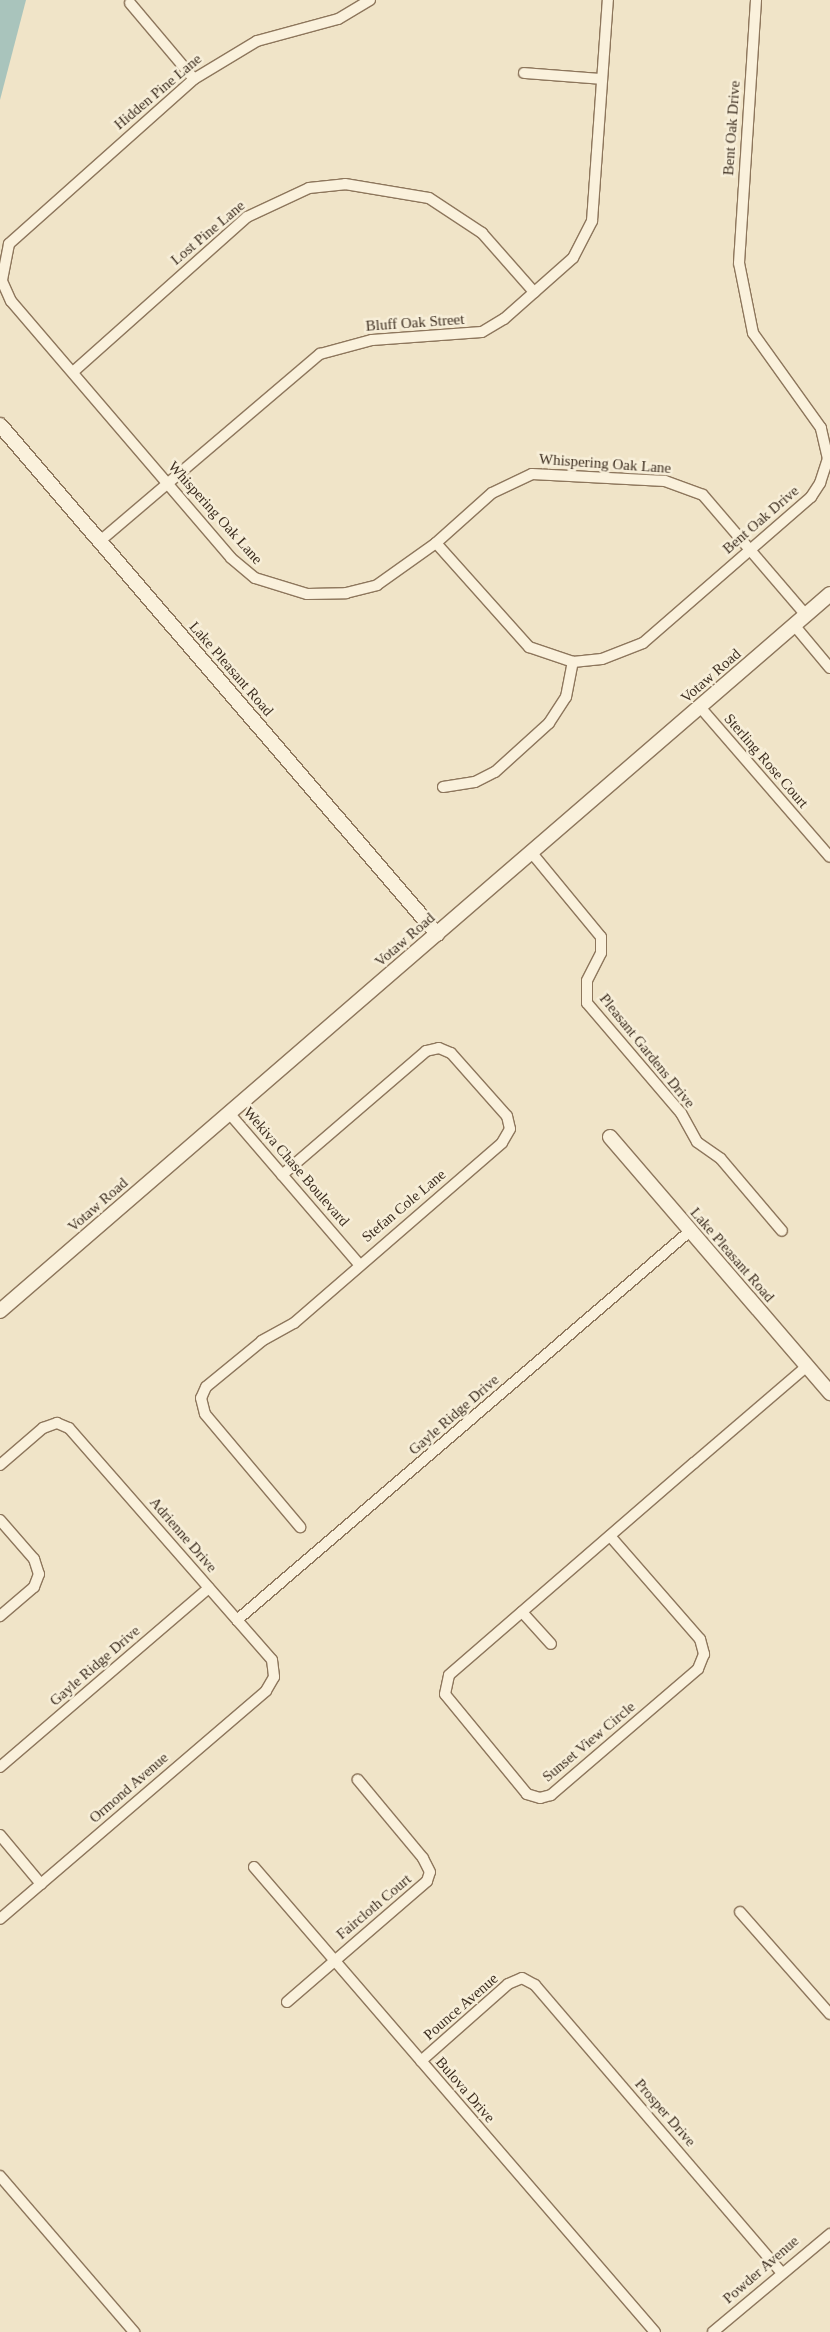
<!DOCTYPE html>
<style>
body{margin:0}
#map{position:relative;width:830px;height:2332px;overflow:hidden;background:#f0e4c8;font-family:Georgia,serif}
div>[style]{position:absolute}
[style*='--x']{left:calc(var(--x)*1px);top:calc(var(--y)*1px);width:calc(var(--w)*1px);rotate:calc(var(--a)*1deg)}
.water>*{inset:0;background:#a9c4bc}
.roads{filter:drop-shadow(1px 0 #8d765c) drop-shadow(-1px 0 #8d765c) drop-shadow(0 1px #8d765c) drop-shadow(0 -1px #8d765c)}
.street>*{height:10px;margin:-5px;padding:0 5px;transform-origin:5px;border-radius:5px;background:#faf1dc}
.secondary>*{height:14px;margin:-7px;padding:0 7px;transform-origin:7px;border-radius:7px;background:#faf1dc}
span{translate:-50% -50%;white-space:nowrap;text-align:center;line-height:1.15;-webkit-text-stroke:5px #f7eed8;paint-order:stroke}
.street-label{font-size:15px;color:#3d2e20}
</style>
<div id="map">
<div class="water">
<i style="clip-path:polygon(0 0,26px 0,0 100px)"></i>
</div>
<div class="roads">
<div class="street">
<i style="--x:370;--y:0;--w:37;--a:149"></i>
<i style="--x:338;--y:19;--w:84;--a:164.8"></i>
<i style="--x:257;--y:41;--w:74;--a:148.9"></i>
<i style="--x:194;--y:79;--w:248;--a:138.3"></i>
<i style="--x:9;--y:244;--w:38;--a:101"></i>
<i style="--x:2;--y:281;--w:22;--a:66"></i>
<i style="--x:11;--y:301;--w:338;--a:49.4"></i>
<i style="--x:231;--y:558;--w:31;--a:40"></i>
<i style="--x:255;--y:578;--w:54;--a:17.1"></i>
<i style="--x:307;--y:594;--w:39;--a:-1"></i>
<i style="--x:346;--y:593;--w:32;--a:-14"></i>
<i style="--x:377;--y:585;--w:72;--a:-35.4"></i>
<i style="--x:436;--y:543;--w:75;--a:-41.8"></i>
<i style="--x:492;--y:493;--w:44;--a:-25.4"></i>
<i style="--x:532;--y:474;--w:133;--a:3"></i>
<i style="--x:665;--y:481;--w:40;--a:20.2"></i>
<i style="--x:703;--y:495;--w:158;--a:49.4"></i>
<i style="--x:130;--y:3;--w:99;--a:49.9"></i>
<i style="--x:524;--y:73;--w:78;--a:4.4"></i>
<i style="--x:73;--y:372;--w:233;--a:-41.7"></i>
<i style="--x:247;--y:217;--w:68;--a:-25.1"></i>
<i style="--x:309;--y:188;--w:36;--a:-6"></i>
<i style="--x:345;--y:184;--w:85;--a:9.5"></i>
<i style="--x:429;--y:198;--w:64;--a:33.4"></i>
<i style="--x:482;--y:233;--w:79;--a:48.6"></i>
<i style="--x:100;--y:541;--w:289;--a:-40.4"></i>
<i style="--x:320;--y:354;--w:54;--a:-15.1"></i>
<i style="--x:372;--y:340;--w:110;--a:-4.2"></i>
<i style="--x:482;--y:332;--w:26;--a:-31"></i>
<i style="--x:504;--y:319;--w:92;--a:-41.5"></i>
<i style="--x:573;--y:258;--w:42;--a:-62.8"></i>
<i style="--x:592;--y:221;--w:222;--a:-85.9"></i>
<i style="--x:436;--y:543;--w:140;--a:48.2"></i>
<i style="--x:529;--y:647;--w:46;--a:18.8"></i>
<i style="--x:573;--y:662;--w:29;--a:-6"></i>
<i style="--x:602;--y:659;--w:44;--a:-21.3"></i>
<i style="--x:643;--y:643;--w:223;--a:-41"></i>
<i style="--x:811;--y:497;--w:17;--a:-57"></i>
<i style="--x:820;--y:483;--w:25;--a:-72"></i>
<i style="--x:828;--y:459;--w:32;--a:-103"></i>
<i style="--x:821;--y:428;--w:117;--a:-125.6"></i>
<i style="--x:753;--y:333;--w:71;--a:-101.3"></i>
<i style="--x:739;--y:263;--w:264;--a:-86.3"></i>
<i style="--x:794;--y:625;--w:56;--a:50.1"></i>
<i style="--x:700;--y:707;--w:198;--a:49.1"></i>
<i style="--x:443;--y:787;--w:32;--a:-9"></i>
<i style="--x:475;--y:782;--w:22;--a:-27"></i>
<i style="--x:495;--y:772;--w:73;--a:-42.2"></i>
<i style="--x:549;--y:723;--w:31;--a:-57"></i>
<i style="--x:566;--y:697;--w:36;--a:-79"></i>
<i style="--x:531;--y:852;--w:110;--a:50.5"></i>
<i style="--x:601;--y:937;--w:16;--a:90"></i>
<i style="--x:601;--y:953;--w:31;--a:117"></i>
<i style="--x:587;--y:981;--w:22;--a:90"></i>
<i style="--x:587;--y:1003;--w:145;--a:49.5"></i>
<i style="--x:681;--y:1113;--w:33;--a:61"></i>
<i style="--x:697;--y:1142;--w:29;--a:35"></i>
<i style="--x:721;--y:1159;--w:94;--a:49.7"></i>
<i style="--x:229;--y:1113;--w:199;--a:49.3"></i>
<i style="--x:282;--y:1175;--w:190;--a:-40.7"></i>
<i style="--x:426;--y:1051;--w:13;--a:-13"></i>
<i style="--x:439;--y:1048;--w:13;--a:23"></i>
<i style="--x:451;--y:1053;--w:84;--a:48.4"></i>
<i style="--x:507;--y:1116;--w:13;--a:77"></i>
<i style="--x:510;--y:1129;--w:16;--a:120"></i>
<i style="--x:502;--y:1143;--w:275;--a:139.1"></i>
<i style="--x:294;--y:1323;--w:37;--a:151"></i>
<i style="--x:262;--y:1341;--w:72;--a:140.6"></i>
<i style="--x:206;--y:1387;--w:12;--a:114"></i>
<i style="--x:201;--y:1398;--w:16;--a:76"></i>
<i style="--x:205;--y:1414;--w:148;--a:49.9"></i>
<i style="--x:0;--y:1465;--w:57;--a:-40.7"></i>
<i style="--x:43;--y:1428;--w:15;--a:-20"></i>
<i style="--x:57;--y:1423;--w:13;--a:23"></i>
<i style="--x:69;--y:1428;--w:308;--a:48.8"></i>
<i style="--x:272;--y:1660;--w:17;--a:83"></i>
<i style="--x:274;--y:1677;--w:16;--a:120"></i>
<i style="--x:266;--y:1691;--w:350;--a:139.4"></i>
<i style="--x:0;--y:1520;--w:52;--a:48.9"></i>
<i style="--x:34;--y:1559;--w:16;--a:72"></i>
<i style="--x:39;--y:1574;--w:14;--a:111"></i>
<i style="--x:34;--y:1587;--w:45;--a:139.5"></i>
<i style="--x:610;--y:1536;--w:137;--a:48.9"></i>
<i style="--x:700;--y:1639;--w:16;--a:75"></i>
<i style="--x:704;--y:1654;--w:16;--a:112"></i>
<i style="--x:698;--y:1669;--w:194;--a:139.4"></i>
<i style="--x:551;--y:1795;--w:11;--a:165"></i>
<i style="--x:540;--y:1798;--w:14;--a:-163"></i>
<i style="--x:527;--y:1794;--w:129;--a:-129.4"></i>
<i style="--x:445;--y:1694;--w:19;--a:-78"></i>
<i style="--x:449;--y:1675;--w:324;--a:-40.9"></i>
<i style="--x:694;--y:1463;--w:149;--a:-40.6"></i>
<i style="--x:522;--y:1612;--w:43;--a:47.8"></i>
<i style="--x:237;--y:1620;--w:597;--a:-40.65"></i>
<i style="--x:0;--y:1767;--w:275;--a:-40.6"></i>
<i style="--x:0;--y:1835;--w:64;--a:50.1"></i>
<i style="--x:254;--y:1867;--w:614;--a:49.23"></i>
<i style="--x:740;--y:1912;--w:136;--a:48.6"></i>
<i style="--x:287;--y:2002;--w:185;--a:-40.8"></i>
<i style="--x:427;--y:1881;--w:9;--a:-72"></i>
<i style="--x:430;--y:1872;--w:16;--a:-117"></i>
<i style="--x:423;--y:1858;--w:102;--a:-129.8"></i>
<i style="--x:421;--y:2061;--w:116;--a:-41.5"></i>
<i style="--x:508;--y:1984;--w:15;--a:-23"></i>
<i style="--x:522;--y:1978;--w:15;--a:28"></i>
<i style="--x:535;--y:1985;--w:378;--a:49.4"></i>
<i style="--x:0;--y:2176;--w:206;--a:49.3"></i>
<i style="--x:713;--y:2332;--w:153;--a:-39.9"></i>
</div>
<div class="secondary">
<i style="--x:0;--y:425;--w:671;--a:49.35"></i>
<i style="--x:610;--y:1137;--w:338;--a:49.3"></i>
<i style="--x:0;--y:1311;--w:1097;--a:-40.82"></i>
</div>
</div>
<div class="street-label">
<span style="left:158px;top:92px;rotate:-40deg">Hidden Pine Lane</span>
<span style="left:732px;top:128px;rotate:-86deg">Bent Oak Drive</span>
<span style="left:208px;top:233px;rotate:-40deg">Lost Pine Lane</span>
<span style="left:415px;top:323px;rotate:-4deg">Bluff Oak Street</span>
<span style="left:605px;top:464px;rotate:4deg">Whispering Oak Lane</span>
<span style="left:215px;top:513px;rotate:48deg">Whispering Oak Lane</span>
<span style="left:761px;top:520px;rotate:-41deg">Bent Oak Drive</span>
<span style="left:231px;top:669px;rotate:49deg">Lake Pleasant Road</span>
<span style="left:711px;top:676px;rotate:-41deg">Votaw Road</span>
<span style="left:766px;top:761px;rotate:49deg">Sterling Rose Court</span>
<span style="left:405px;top:940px;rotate:-41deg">Votaw Road</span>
<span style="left:647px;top:1051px;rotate:51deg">Pleasant Gardens Drive</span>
<span style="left:296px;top:1167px;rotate:49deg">Wekiva Chase Boulevard</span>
<span style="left:98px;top:1205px;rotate:-41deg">Votaw Road</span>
<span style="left:404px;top:1206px;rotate:-40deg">Stefan Cole Lane</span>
<span style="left:732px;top:1255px;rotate:49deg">Lake Pleasant Road</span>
<span style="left:454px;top:1415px;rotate:-41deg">Gayle Ridge Drive</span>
<span style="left:183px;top:1535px;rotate:49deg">Adrienne Drive</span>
<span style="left:95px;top:1666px;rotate:-41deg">Gayle Ridge Drive</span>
<span style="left:589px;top:1742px;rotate:-40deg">Sunset View Circle</span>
<span style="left:129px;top:1788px;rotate:-41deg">Ormond Avenue</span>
<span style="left:374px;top:1907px;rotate:-40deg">Faircloth Court</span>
<span style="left:461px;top:2007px;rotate:-41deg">Pounce Avenue</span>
<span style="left:465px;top:2090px;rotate:49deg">Bulova Drive</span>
<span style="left:665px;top:2113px;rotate:49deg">Prosper Drive</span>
<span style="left:761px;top:2270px;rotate:-41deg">Powder Avenue</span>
</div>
</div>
